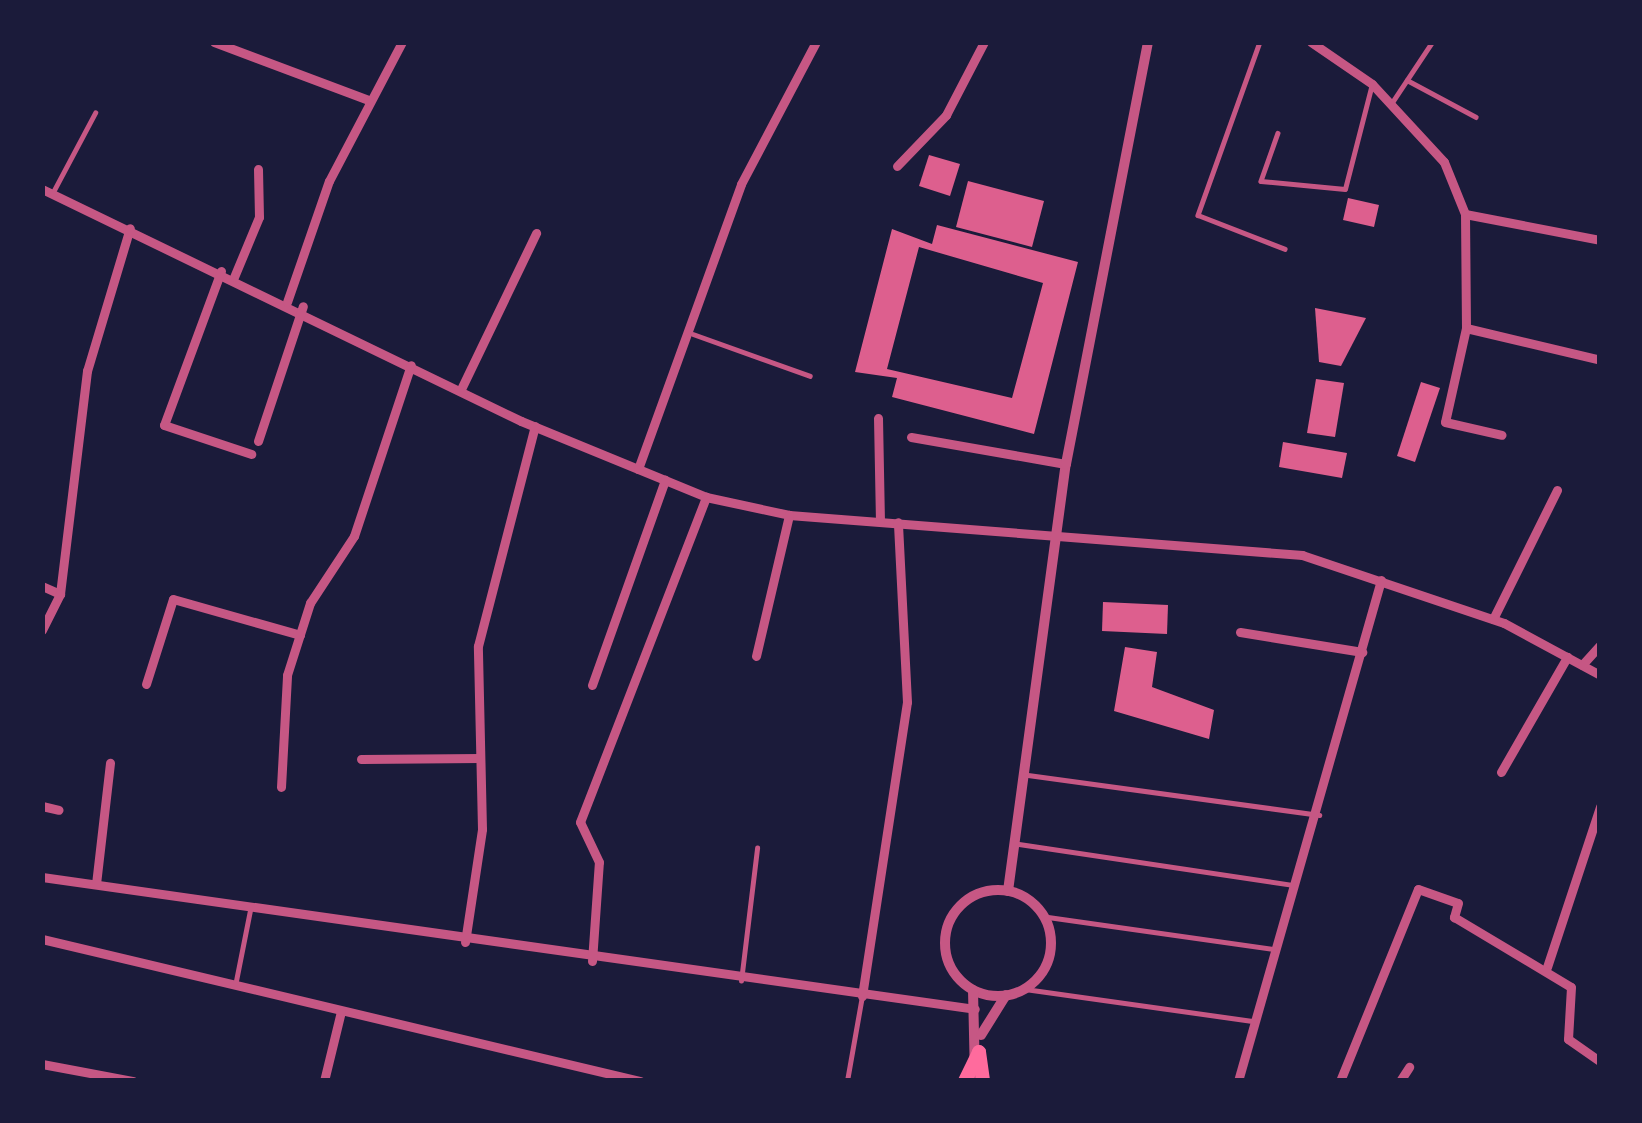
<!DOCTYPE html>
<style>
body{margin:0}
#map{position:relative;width:1642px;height:1123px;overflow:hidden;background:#1b1b3a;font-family:Bitter,serif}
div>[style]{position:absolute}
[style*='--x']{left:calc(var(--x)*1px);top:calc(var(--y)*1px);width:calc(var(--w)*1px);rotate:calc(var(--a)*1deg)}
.building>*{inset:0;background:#dd5f8e}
.service>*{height:4.5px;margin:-2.25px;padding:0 2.25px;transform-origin:2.25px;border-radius:2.25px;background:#c65784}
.minor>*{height:9px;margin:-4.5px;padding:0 4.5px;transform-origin:4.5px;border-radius:4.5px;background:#c65784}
.tertiary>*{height:10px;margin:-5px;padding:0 5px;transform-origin:5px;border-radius:5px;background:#c65784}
.tertiary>.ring{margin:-5px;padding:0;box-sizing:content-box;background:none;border:10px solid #c65784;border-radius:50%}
.primary>*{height:14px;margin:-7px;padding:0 7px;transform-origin:7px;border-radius:7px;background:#ff6b9d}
span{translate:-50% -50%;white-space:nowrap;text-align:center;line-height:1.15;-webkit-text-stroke:9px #1b1b3a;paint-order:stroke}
.frame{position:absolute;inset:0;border:45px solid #1b1b3a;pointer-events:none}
</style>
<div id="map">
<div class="building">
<i style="clip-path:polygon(929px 155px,960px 164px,950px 196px,919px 186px)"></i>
<i style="clip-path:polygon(968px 181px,1044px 201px,1032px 247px,956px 227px)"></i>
<i style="clip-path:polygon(1348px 198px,1379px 205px,1374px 227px,1343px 220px)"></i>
<i style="clip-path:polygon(evenodd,937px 225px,1078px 262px,1034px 434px,892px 397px,897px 378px,855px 372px,892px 229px,932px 244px,937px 225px,919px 247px,1043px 283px,1012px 398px,887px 369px,919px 247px)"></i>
<i style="clip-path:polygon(1315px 308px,1366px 318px,1341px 366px,1319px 362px)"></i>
<i style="clip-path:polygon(1316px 379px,1344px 383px,1335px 437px,1307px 433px)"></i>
<i style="clip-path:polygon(1421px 382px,1440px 388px,1415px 462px,1397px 456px)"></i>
<i style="clip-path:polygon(1283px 442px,1347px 453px,1342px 478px,1279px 467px)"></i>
<i style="clip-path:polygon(1103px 602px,1168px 605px,1167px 634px,1102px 631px)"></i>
<i style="clip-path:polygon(1125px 647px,1157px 652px,1152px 687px,1214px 710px,1209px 739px,1114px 711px)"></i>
</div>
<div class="service">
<i style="--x:1260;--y:42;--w:184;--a:109.7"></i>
<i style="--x:1198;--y:215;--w:93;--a:21.3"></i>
<i style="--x:1407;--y:80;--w:78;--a:28.2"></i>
<i style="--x:1391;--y:104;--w:74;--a:-56.5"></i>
<i style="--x:1278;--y:133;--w:51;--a:109.5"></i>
<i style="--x:1261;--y:181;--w:84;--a:5.4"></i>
<i style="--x:1345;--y:189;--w:104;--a:-75.6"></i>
<i style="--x:52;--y:194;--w:92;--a:-62"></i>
<i style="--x:693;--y:334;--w:124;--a:19.7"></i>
<i style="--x:1028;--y:775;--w:294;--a:7.8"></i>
<i style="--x:1019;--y:844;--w:276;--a:8.5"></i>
<i style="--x:1048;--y:917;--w:227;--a:8.1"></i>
<i style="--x:236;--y:981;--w:72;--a:-78.8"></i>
<i style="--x:741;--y:981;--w:134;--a:-83.1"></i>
<i style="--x:1025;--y:989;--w:231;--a:8"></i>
<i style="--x:847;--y:1081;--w:86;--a:-80"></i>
</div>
<div class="minor">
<i style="--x:214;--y:42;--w:165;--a:20.6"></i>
<i style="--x:1311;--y:42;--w:74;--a:34.5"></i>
<i style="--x:1372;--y:84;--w:106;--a:47.3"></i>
<i style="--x:1444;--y:162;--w:56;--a:68"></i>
<i style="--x:1465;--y:214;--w:114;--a:89.5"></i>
<i style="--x:1466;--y:328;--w:96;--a:102.6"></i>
<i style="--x:1445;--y:422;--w:58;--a:12.8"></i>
<i style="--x:897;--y:166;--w:71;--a:-46.1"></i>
<i style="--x:946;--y:115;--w:82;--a:-62.5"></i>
<i style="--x:42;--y:189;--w:532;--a:25.84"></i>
<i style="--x:521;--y:421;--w:200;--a:22.3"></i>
<i style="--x:706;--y:497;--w:85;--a:12.2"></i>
<i style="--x:789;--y:515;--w:515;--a:4.46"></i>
<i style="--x:1302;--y:555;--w:213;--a:18.6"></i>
<i style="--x:1504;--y:623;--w:109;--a:28.4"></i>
<i style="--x:1465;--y:214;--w:137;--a:10.9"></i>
<i style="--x:221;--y:271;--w:164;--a:110.3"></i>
<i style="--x:164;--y:425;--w:92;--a:18.4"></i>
<i style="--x:234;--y:277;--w:65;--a:-67.4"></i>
<i style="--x:259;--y:217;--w:48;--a:-91.2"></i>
<i style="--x:287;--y:302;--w:128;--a:-70.9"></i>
<i style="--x:329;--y:181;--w:157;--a:-62.3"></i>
<i style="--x:1466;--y:328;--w:135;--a:13.3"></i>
<i style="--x:462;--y:387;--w:171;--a:-64.3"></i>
<i style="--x:878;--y:418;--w:103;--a:88.9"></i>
<i style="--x:911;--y:437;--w:157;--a:9.9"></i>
<i style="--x:258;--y:441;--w:142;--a:-71.6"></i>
<i style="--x:638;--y:469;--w:303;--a:-70.1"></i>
<i style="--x:741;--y:184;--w:161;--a:-62.2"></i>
<i style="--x:42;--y:586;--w:20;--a:24"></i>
<i style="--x:60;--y:594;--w:225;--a:-83.1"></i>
<i style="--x:87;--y:371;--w:149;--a:-73.3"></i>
<i style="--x:1493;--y:619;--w:144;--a:-63.6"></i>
<i style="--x:42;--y:630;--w:40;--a:-63.4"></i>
<i style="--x:1240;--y:632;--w:124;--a:9.3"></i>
<i style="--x:756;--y:656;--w:145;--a:-76.8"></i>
<i style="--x:1582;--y:665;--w:27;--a:-48"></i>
<i style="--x:146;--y:684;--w:89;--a:-72.4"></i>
<i style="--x:173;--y:599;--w:132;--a:15.8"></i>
<i style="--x:592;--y:685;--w:218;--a:-70.4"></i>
<i style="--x:361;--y:759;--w:119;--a:-0.5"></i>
<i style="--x:1501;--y:772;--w:133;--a:-60.1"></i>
<i style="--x:281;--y:787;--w:112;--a:-86.9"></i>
<i style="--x:287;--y:675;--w:76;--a:-72.3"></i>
<i style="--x:310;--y:603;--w:80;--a:-56.7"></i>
<i style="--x:354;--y:536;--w:180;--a:-71.6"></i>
<i style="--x:42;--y:806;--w:17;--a:13"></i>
<i style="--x:42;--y:877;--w:942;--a:8.05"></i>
<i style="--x:96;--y:884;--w:122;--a:-83.4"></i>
<i style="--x:42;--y:939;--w:615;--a:13.36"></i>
<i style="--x:465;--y:942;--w:114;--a:-81.4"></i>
<i style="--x:482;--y:829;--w:183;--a:-91.3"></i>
<i style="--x:478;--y:646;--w:227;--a:-75.5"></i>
<i style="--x:592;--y:961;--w:99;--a:-86"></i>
<i style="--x:599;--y:862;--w:44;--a:-115.4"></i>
<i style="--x:580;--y:822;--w:349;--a:-68.8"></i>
<i style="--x:1547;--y:967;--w:169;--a:-71.7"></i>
<i style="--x:862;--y:996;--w:297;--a:-81.3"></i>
<i style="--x:907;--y:702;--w:180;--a:-92.9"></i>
<i style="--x:42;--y:1064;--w:93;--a:10.6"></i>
<i style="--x:324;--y:1081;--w:72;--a:-76.3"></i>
<i style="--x:1238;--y:1081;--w:521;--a:-74.07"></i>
<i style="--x:1340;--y:1081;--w:207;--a:-67.9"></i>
<i style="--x:1418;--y:889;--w:42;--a:19.3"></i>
<i style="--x:1458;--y:903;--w:15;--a:106"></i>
<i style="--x:1454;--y:917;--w:136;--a:30.9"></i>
<i style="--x:1571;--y:987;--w:52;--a:93.3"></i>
<i style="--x:1568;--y:1039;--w:39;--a:35"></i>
<i style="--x:1400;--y:1081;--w:17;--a:-57"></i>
</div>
<div class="tertiary">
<i class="ring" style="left:945px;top:890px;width:96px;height:96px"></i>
<i style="--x:1008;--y:891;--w:431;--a:-82.3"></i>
<i style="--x:1066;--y:464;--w:430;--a:-79"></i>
<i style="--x:973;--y:990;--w:91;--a:88.7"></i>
<i style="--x:981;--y:1035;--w:47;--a:-58"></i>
</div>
<div class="primary">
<i style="--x:979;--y:1052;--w:29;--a:82"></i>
<i style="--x:965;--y:1081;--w:32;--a:-64"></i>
</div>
<div class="frame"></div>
</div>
